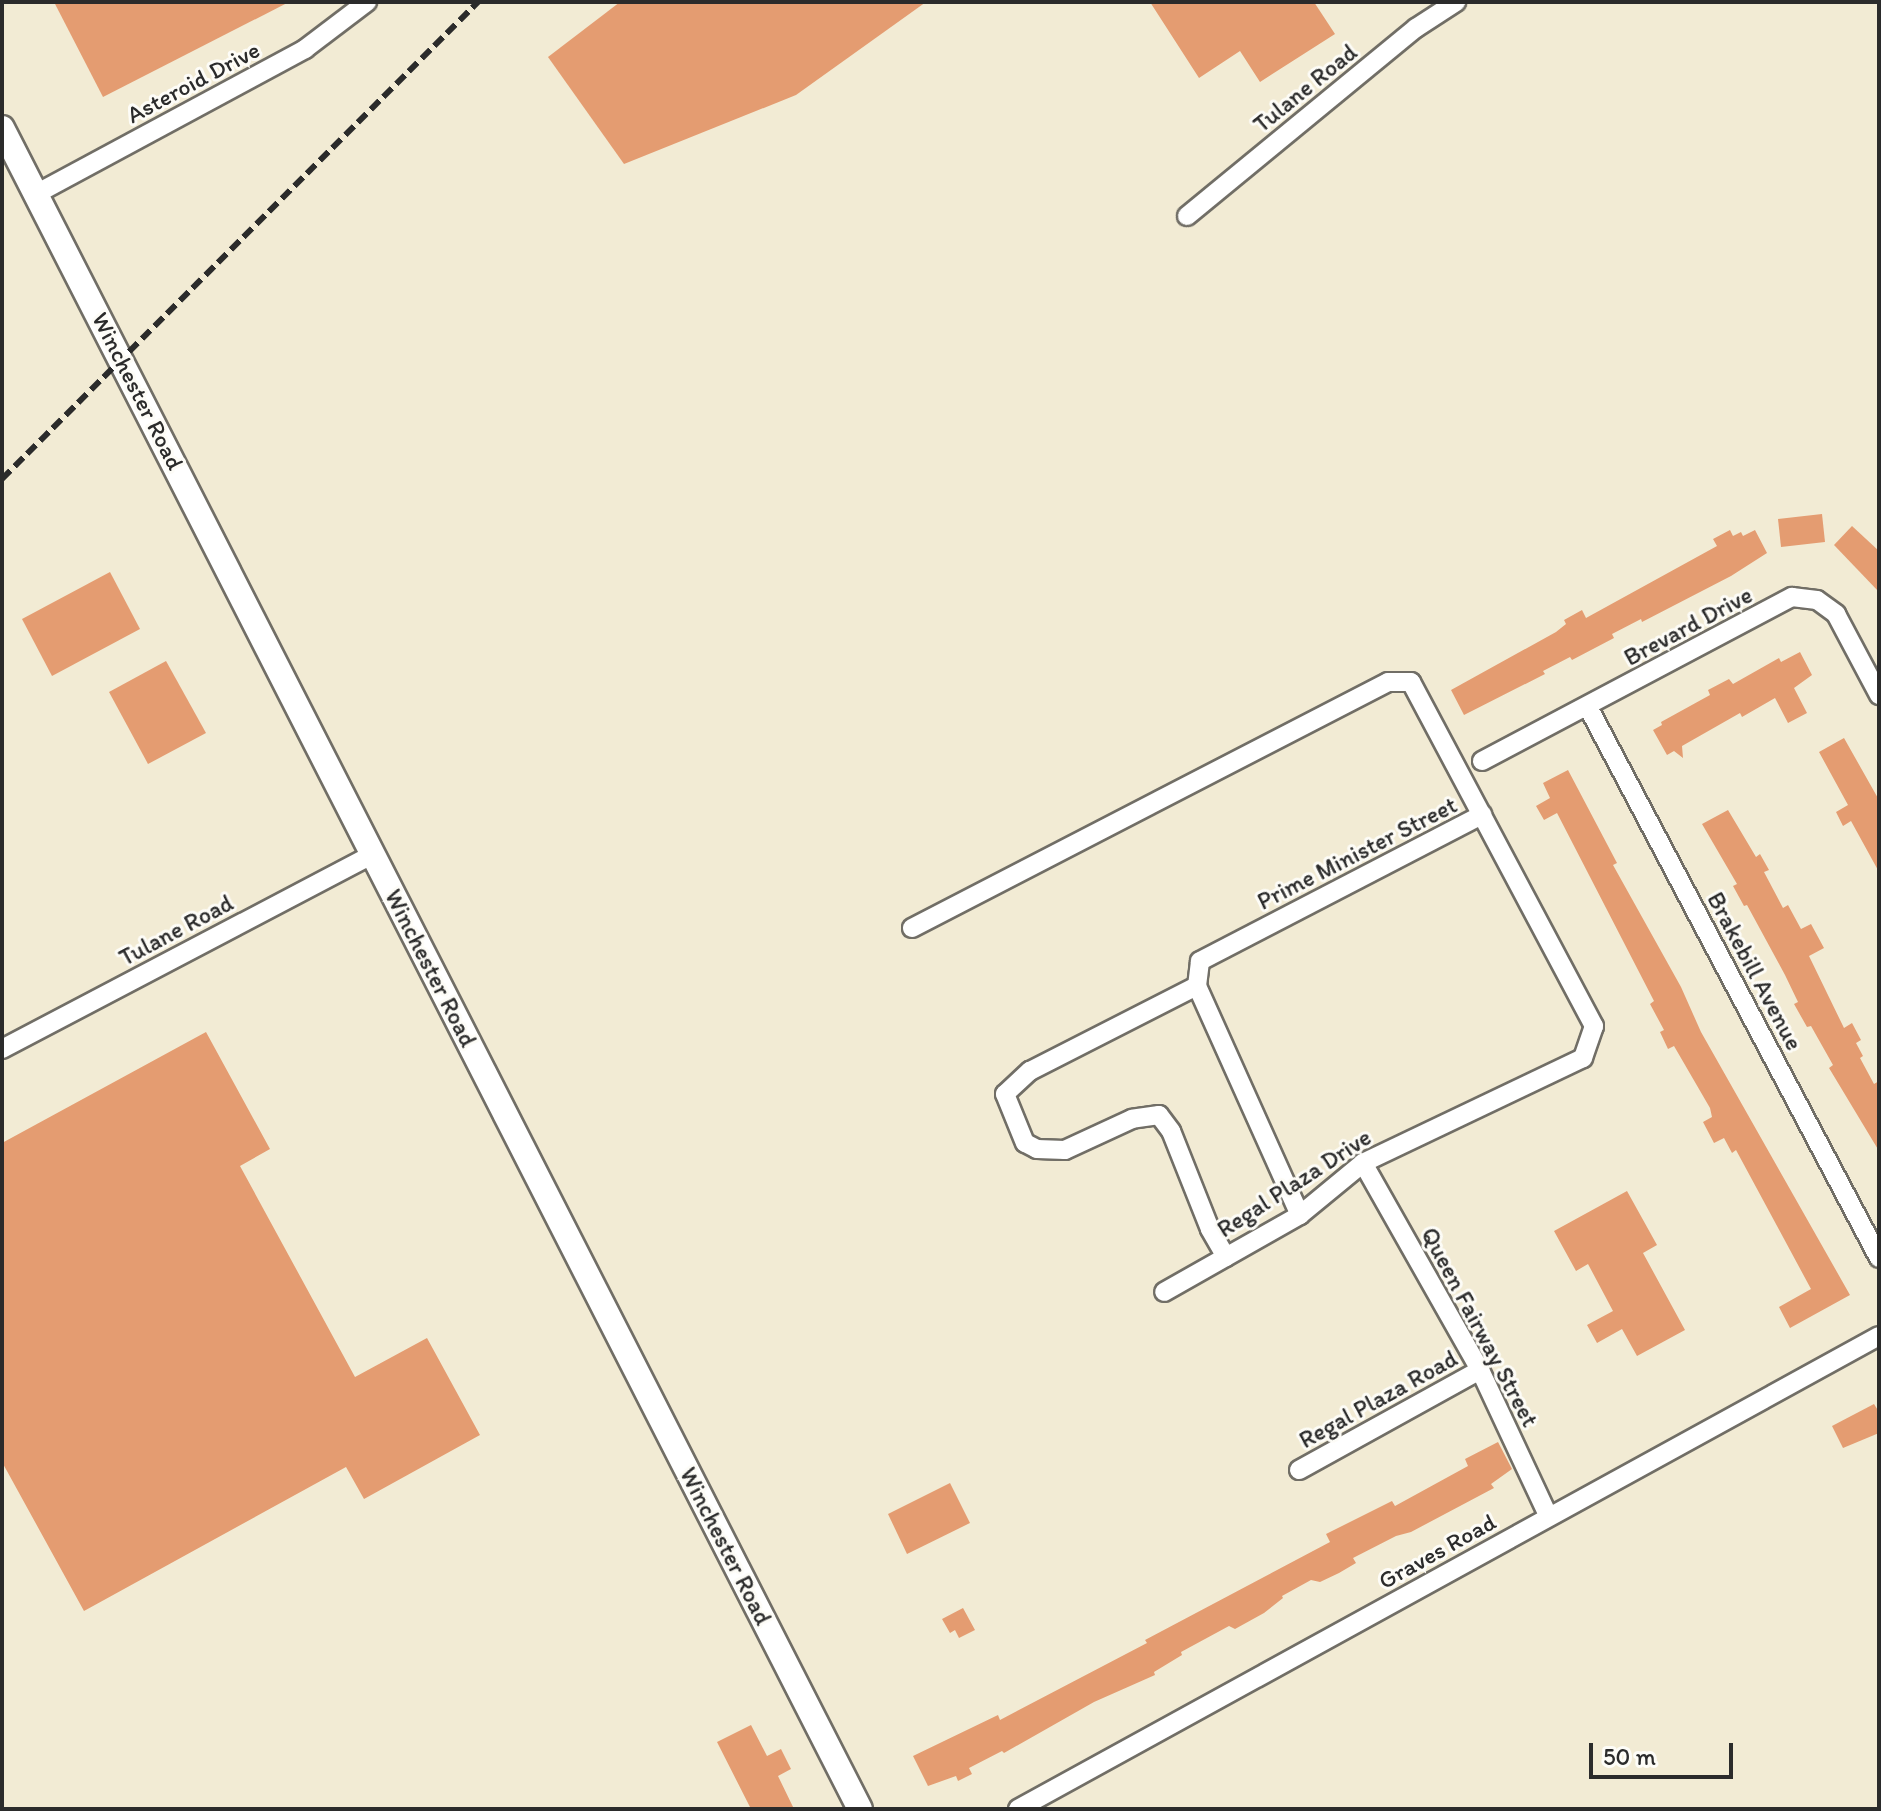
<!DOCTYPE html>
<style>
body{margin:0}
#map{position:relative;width:1881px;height:1811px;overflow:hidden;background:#f2ebd4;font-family:Itim,sans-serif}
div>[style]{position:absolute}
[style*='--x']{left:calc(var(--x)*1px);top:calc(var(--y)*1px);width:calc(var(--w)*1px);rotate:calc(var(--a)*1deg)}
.building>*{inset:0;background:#e49c71}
.roads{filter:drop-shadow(2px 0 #716e66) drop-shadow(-2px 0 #716e66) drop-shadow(0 2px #716e66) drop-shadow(0 -2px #716e66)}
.minor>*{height:18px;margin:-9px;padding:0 9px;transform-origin:9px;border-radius:9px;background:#fff}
.major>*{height:24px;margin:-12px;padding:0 12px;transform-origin:12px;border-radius:12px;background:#fff}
.rail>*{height:6px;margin-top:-3px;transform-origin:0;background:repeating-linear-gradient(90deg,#2b2b2b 0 12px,transparent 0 18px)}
span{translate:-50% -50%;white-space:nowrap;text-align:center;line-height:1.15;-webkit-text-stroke:6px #fdfcf7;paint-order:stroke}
.street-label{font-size:24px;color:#2b2b2b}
.frame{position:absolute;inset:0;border:4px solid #2b2b2b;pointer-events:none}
.scale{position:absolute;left:1589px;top:1743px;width:144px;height:36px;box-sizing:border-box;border:4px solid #2b2b2b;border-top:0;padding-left:10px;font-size:24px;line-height:28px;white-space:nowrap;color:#2b2b2b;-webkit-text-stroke:6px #fdfcf7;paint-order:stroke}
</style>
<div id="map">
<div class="building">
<i style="clip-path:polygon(54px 2px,289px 2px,103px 97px)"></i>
<i style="clip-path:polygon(620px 2px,926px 2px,796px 95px,624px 164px,548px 57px)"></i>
<i style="clip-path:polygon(1150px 2px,1314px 2px,1335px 34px,1260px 82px,1240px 51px,1199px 78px)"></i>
<i style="clip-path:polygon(1822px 514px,1825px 542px,1781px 547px,1778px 519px)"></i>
<i style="clip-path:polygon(1852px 526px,1879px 551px,1879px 592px,1834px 545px)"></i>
<i style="clip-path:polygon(1730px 530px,1733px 536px,1741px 532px,1743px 536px,1755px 530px,1767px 553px,1731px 576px,1642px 622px,1641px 619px,1612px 634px,1614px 638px,1572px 660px,1570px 657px,1543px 671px,1545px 674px,1464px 715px,1451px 690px,1556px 632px,1566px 624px,1564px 620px,1582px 610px,1586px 618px,1717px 546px,1713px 539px)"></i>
<i style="clip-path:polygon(110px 572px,140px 629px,52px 676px,22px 619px)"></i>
<i style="clip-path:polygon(1800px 652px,1812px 675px,1794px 688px,1807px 713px,1788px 723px,1775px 698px,1742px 717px,1740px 713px,1682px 746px,1683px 758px,1674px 751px,1667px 755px,1653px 730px,1662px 725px,1661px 722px,1710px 695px,1708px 690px,1729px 679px,1733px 684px,1779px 658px,1781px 662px)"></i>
<i style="clip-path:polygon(166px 661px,206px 733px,148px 764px,109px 692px)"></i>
<i style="clip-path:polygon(1844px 738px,1879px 800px,1879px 872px,1851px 821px,1843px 826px,1836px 812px,1848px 805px,1819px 752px)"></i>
<i style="clip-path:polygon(1568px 770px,1617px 863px,1613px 865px,1681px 987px,1701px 1032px,1850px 1295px,1790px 1328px,1779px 1307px,1811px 1289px,1736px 1150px,1732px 1153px,1724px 1138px,1714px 1143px,1703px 1122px,1712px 1117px,1710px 1108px,1674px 1046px,1668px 1049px,1660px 1032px,1664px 1030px,1650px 1004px,1654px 1001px,1557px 813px,1544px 820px,1536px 806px,1550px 798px,1543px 783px)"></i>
<i style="clip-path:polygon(1728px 810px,1756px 857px,1760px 854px,1769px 870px,1764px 872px,1783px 908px,1788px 905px,1801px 929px,1811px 924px,1824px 948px,1809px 956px,1844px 1028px,1852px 1023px,1861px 1040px,1856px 1043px,1863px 1056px,1860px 1058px,1874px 1084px,1879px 1081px,1879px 1151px,1829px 1068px,1833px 1065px,1811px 1026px,1807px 1027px,1794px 1004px,1798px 1002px,1785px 975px,1747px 905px,1744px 906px,1733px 886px,1737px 884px,1702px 824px)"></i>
<i style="clip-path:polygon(206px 1032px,270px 1149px,240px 1166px,355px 1377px,427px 1338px,480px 1435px,364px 1499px,346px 1467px,84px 1611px,2px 1462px,2px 1143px)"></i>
<i style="clip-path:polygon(1627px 1191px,1657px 1245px,1643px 1253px,1685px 1330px,1637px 1356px,1622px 1329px,1597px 1343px,1587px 1325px,1613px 1311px,1588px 1264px,1576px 1271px,1554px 1231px)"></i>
<i style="clip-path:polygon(1874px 1404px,1879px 1412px,1879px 1433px,1843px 1448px,1832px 1426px)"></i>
<i style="clip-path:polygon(1498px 1442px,1512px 1469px,1491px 1484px,1494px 1488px,1411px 1532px,1396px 1536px,1353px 1558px,1356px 1563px,1339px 1573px,1320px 1582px,1311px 1580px,1282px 1596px,1283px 1598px,1264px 1613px,1235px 1629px,1229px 1626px,1181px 1652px,1182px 1655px,1154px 1672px,1155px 1675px,1094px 1702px,1004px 1753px,1002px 1751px,969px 1768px,972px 1774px,958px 1781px,956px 1776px,928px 1786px,913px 1756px,998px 1715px,1000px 1720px,1147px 1643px,1145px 1640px,1330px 1542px,1326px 1534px,1392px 1501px,1395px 1506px,1468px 1466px,1465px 1459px)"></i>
<i style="clip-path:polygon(950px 1483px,970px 1523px,907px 1554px,888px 1514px)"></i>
<i style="clip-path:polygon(963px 1608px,975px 1630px,959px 1638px,955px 1630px,950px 1633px,942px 1619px)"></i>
<i style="clip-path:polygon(751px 1725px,767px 1756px,781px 1749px,791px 1769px,778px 1776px,794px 1809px,751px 1809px,717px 1742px)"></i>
</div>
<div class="roads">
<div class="minor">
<i style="--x:36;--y:194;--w:306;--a:-28.3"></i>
<i style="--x:305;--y:49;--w:78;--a:-37.2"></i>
<i style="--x:1187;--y:216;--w:296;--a:-39.4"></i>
<i style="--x:1416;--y:28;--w:48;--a:-33"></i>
<i style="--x:1588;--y:707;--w:623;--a:62.16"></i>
<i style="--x:1482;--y:761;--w:351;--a:-27.9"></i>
<i style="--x:1792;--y:597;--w:25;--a:7"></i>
<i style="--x:1817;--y:600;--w:24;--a:36"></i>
<i style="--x:1836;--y:614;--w:92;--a:62"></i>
<i style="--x:912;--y:928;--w:536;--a:-27.33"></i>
<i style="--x:1388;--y:682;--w:23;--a:0"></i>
<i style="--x:1411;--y:682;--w:390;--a:62"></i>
<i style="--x:1594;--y:1026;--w:34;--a:109"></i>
<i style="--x:1583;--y:1058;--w:244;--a:154.5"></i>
<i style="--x:1363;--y:1163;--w:82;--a:140.5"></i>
<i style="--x:1300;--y:1215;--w:156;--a:150.5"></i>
<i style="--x:1197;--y:986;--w:251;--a:65.8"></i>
<i style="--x:2;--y:1049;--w:419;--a:-27.7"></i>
<i style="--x:1363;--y:1163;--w:238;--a:60.5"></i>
<i style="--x:1480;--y:1370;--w:162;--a:64.9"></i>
<i style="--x:1226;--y:1257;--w:32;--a:-120"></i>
<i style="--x:1210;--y:1229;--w:105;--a:-111.7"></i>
<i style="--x:1171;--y:1131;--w:20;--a:-127"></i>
<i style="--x:1159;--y:1115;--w:27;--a:172"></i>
<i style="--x:1132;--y:1119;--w:74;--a:155.2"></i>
<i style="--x:1065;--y:1150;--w:28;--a:-178"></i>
<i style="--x:1037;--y:1149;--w:13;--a:-153"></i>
<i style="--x:1025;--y:1143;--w:53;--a:-112.2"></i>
<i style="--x:1005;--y:1094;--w:34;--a:-43"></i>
<i style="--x:1030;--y:1071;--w:187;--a:-27"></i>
<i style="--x:1197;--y:986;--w:25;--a:-83"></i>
<i style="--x:1200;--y:961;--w:318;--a:-27.4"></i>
<i style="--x:1299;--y:1470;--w:207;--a:-28.9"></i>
<i style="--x:1018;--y:1809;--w:982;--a:-28.78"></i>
</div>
<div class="major">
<i style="--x:2;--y:128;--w:1887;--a:62.96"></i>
</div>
</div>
<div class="rail">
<i style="--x:2;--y:479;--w:674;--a:-45.06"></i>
</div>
<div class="street-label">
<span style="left:193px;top:82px;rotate:-28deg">Asteroid Drive</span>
<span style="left:1305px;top:88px;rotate:-39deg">Tulane Road</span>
<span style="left:138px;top:391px;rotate:63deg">Winchester Road</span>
<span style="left:1688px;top:626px;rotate:-28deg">Brevard Drive</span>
<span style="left:1357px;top:853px;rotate:-27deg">Prime Minister Street</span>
<span style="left:176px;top:930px;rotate:-28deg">Tulane Road</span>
<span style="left:431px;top:968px;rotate:63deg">Winchester Road</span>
<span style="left:1755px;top:971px;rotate:62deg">Brakebill Avenue</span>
<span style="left:1294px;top:1183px;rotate:-33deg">Regal Plaza Drive</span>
<span style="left:1480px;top:1327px;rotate:62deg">Queen Fairway Street</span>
<span style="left:1378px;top:1399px;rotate:-29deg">Regal Plaza Road</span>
<span style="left:726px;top:1546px;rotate:63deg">Winchester Road</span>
<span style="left:1437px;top:1551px;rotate:-29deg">Graves Road</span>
</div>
<div class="frame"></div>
<div class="scale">50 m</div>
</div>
